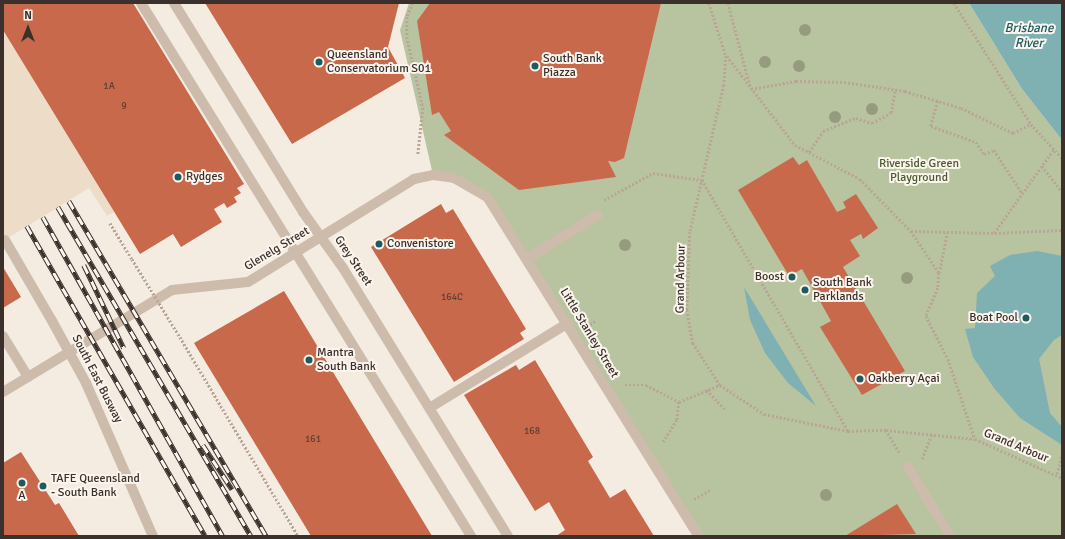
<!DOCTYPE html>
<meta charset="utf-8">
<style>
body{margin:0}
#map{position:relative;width:1065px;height:539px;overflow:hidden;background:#f4ebe1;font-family:Signika,sans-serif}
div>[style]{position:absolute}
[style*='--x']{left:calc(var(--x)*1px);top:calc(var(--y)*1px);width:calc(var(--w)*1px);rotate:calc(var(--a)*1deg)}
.green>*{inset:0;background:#b8c4a0}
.plaza>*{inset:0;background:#ecdcc8}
.water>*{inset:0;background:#7fb0b2}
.building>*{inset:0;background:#c8694b}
.path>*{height:2.5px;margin-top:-1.25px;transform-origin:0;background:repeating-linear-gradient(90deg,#b9a596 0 2px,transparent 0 4px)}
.minor>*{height:10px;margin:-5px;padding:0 5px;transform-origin:5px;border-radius:5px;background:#cdbbac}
.rail>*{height:4.5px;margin-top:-2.25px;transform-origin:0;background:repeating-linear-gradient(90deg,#fbf5ee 0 9px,#3b302b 0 18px);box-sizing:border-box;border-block:1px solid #3b302b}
.path-bridge>*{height:2.5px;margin-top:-1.25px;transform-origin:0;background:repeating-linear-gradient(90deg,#b9a596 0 2px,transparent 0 4px)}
.minor-bridge>*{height:10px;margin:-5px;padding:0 5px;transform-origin:5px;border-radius:5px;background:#cdbbac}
.trees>*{width:12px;height:12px;margin:-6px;border-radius:50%;background:#969b7f}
.dots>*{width:11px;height:11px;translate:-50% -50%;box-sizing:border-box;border:2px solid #fbf5ee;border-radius:50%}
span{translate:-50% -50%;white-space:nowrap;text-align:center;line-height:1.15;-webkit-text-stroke:4px #fbf5ee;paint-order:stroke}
.number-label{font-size:10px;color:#5e3e33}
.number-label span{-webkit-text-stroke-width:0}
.poi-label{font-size:12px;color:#3b302b}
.left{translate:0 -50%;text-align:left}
.right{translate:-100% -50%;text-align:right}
.park-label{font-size:12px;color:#4a5a2e}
.street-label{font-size:12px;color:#3b302b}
.water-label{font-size:13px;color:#1f5a5e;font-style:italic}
.frame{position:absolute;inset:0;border:4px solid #3b302b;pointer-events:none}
.north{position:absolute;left:8px;top:8px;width:40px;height:40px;-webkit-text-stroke:3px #fbf5ee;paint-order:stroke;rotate:0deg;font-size:11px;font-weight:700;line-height:16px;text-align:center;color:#3b302b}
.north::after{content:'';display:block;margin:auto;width:14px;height:18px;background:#3b302b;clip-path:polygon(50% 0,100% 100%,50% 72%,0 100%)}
</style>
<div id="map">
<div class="green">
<i style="clip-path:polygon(409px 3px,969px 3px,1022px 89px,1062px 140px,1062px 536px,698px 536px,478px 190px,433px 175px,400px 30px)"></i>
</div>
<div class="plaza">
<i style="clip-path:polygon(3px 30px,114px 212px,107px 216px,89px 188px,3px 241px)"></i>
</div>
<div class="water">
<i style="clip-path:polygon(969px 3px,1062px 3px,1062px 140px,1022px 89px)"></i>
<i style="clip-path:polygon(1037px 251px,1062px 256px,1062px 335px,1054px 340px,1039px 359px,1050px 413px,1062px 427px,1062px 445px,1020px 418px,994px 388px,973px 357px,965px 329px,975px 328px,977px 293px,995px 276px,990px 266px,1010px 255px)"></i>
<i style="clip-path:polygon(744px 287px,816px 406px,788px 383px,765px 353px,750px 320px)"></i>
</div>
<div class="building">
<i style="clip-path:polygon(3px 3px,133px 3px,244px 184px,237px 188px,241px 193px,234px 197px,237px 202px,227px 208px,224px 203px,214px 209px,222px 222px,181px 247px,173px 234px,140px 254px,3px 30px)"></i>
<i style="clip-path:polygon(205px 3px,399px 3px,388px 47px,405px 78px,292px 144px)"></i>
<i style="clip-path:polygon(430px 3px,661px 3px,624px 158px,615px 162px,608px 161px,616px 177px,519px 190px,444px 135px,451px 131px,439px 112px,432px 115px,417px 21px)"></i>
<i style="clip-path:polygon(793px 157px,799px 165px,807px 160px,837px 212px,846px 208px,843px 202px,856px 194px,878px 228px,863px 239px,861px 234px,850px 240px,860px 256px,843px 267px,905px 371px,862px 395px,820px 327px,831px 321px,802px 269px,789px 276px,738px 190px)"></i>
<i style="clip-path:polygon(441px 204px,446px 213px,453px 209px,526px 329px,520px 333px,524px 339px,454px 382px,371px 247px)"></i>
<i style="clip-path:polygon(3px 267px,21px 297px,3px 308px)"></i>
<i style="clip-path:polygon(284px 291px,432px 536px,311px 536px,194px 343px)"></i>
<i style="clip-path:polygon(535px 360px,593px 457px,588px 461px,610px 498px,625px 489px,654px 536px,556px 536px,565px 530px,549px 502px,535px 511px,464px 395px,516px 365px,519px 370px)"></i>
<i style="clip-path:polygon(21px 452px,55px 505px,59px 503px,79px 536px,3px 536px,3px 463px)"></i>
<i style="clip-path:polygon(897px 504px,916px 534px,845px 536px)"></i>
</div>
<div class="path">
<i style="--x:413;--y:3;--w:15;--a:113"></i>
<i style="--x:407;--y:17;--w:20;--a:90"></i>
<i style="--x:407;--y:37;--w:73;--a:77.3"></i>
<i style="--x:423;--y:108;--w:47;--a:96.1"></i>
<i style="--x:709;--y:3;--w:56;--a:72.2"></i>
<i style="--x:726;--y:56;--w:29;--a:94"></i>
<i style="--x:724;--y:85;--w:151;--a:103"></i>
<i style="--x:690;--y:232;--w:78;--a:92.2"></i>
<i style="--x:687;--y:310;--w:34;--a:80"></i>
<i style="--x:693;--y:343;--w:50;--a:57.3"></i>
<i style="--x:720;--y:385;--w:53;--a:33.4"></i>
<i style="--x:764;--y:414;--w:86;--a:11.4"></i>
<i style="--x:848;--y:431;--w:38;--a:-2"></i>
<i style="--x:886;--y:430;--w:89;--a:5.8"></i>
<i style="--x:975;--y:439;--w:95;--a:24.1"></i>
<i style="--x:728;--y:3;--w:89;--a:75"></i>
<i style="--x:751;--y:89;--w:46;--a:-10.1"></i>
<i style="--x:796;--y:81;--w:48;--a:1.2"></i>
<i style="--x:844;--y:82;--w:62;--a:8.4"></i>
<i style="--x:905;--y:91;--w:59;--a:16.9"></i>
<i style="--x:961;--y:108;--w:58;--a:25.7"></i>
<i style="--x:1013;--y:133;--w:20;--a:-27"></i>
<i style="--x:954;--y:3;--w:143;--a:57.5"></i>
<i style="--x:1031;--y:124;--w:46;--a:47.6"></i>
<i style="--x:727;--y:56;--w:112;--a:52.6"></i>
<i style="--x:795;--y:145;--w:73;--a:27.6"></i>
<i style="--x:860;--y:179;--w:73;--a:45.6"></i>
<i style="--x:911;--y:231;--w:50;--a:56.3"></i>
<i style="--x:939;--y:273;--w:15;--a:94"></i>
<i style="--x:938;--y:288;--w:30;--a:113"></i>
<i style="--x:926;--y:316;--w:48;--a:62.9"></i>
<i style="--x:948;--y:359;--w:84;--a:71.4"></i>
<i style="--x:938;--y:101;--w:26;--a:106"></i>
<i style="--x:931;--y:126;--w:48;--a:19.6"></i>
<i style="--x:976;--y:142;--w:14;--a:56"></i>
<i style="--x:984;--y:154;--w:11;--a:-22"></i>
<i style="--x:994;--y:150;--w:51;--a:56.9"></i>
<i style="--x:809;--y:152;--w:25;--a:-56"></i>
<i style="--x:823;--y:131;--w:35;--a:-22"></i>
<i style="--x:856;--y:118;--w:17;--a:17"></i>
<i style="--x:872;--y:123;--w:21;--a:-28"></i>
<i style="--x:891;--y:113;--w:23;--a:-80"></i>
<i style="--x:1042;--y:166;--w:33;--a:52"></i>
<i style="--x:604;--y:200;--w:56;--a:-28.9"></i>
<i style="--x:653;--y:173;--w:49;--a:8.1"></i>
<i style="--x:702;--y:180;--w:290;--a:59.8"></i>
<i style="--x:110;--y:223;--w:42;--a:58.6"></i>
<i style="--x:911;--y:231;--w:83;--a:1.4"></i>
<i style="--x:994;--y:233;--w:103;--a:-54.5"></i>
<i style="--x:995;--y:233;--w:67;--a:-2.6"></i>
<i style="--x:939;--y:273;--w:41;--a:-78.7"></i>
<i style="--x:587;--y:327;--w:11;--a:-38"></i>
<i style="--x:180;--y:337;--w:231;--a:59.3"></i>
<i style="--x:625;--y:385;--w:21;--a:0"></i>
<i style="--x:646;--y:385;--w:37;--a:27"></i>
<i style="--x:679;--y:402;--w:18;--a:96"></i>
<i style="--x:677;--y:420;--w:28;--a:122"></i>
<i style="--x:707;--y:390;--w:26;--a:47"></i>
<i style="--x:679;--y:402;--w:44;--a:-22.5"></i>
<i style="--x:886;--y:430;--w:26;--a:59"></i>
<i style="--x:922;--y:459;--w:26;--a:-69"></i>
<i style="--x:1057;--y:474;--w:21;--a:-76"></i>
<i style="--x:694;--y:499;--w:18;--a:-29"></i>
</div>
<div class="minor">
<i style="--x:141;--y:3;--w:627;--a:58.24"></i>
<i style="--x:174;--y:3;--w:246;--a:58.3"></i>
<i style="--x:303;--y:212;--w:69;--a:54.5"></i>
<i style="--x:343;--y:268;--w:315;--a:58.4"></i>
<i style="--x:5;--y:240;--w:91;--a:59.8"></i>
<i style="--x:528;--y:258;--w:82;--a:-31.6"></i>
<i style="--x:3;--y:336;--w:48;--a:58.6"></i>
<i style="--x:86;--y:383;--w:167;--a:66.4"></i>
<i style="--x:3;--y:392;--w:197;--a:-31.1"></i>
<i style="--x:172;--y:290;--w:76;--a:-6"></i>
<i style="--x:248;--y:282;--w:195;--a:-31.8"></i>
<i style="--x:414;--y:179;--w:19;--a:-12"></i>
<i style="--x:433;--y:175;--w:21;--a:8"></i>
<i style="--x:454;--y:178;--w:39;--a:30"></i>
<i style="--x:488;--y:198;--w:398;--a:58.1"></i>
<i style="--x:431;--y:407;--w:161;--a:-31.5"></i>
<i style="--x:908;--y:467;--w:81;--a:58.7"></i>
</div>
<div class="rail">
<i style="--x:69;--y:201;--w:389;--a:59.5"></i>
<i style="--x:58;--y:207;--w:381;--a:59.6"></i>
<i style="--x:43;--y:217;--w:366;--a:60.6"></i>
<i style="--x:27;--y:226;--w:357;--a:60.1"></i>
<i style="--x:84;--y:265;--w:92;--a:64.3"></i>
<i style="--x:203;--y:445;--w:53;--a:56.6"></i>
</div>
<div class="path-bridge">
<i style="--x:132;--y:259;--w:92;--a:58.4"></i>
</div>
<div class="minor-bridge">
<i style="--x:51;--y:319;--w:73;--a:61.3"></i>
</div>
<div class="trees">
<i style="left:805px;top:30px"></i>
<i style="left:765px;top:62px"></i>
<i style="left:799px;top:66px"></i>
<i style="left:872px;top:109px"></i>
<i style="left:835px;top:117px"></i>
<i style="left:625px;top:245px"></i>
<i style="left:907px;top:278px"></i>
<i style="left:826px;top:495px"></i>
</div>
<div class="dots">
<i style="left:319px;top:62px;background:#1f5a5e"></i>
<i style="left:535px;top:66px;background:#1f5a5e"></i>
<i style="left:178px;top:177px;background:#1f5a5e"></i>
<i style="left:379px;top:244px;background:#1f5a5e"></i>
<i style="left:792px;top:277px;background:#1f5a5e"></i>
<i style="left:805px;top:290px;background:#1f5a5e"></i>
<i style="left:1026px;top:318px;background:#1f5a5e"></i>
<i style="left:309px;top:360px;background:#1f5a5e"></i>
<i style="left:860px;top:379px;background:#1f5a5e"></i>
<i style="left:22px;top:483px;background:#1f5a5e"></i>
<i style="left:43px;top:486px;background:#1f5a5e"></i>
</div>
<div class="number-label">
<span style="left:109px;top:87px">1A</span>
<span style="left:124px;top:107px">9</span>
<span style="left:452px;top:298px">164C</span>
<span style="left:532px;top:432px">168</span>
<span style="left:313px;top:440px">161</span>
</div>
<div class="poi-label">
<span class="left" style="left:327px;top:62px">Queensland<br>Conservatorium S01</span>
<span class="left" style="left:543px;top:66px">South Bank<br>Piazza</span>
<span class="left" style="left:186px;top:177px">Rydges</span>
<span class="left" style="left:387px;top:244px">Convenistore</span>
<span class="right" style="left:784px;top:277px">Boost</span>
<span class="left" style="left:813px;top:290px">South Bank<br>Parklands</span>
<span class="right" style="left:1018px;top:318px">Boat Pool</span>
<span class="left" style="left:317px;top:360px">Mantra<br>South Bank</span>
<span class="left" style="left:868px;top:379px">Oakberry Açai</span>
<span class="left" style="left:51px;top:486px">TAFE Queensland<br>- South Bank</span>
<span style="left:22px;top:496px">A</span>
</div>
<div class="park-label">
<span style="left:919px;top:171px">Riverside Green<br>Playground</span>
</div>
<div class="street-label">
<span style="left:277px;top:249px;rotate:-31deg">Glenelg Street</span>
<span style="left:353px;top:261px;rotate:56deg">Grey Street</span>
<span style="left:681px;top:279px;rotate:-89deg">Grand Arbour</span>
<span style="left:589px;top:333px;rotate:59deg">Little Stanley Street</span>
<span style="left:97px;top:379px;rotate:63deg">South East Busway</span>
<span style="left:1016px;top:446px;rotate:23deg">Grand Arbour</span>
</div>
<div class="water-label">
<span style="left:1029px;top:36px">Brisbane<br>River</span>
</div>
<div class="frame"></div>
<div class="north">N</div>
</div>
